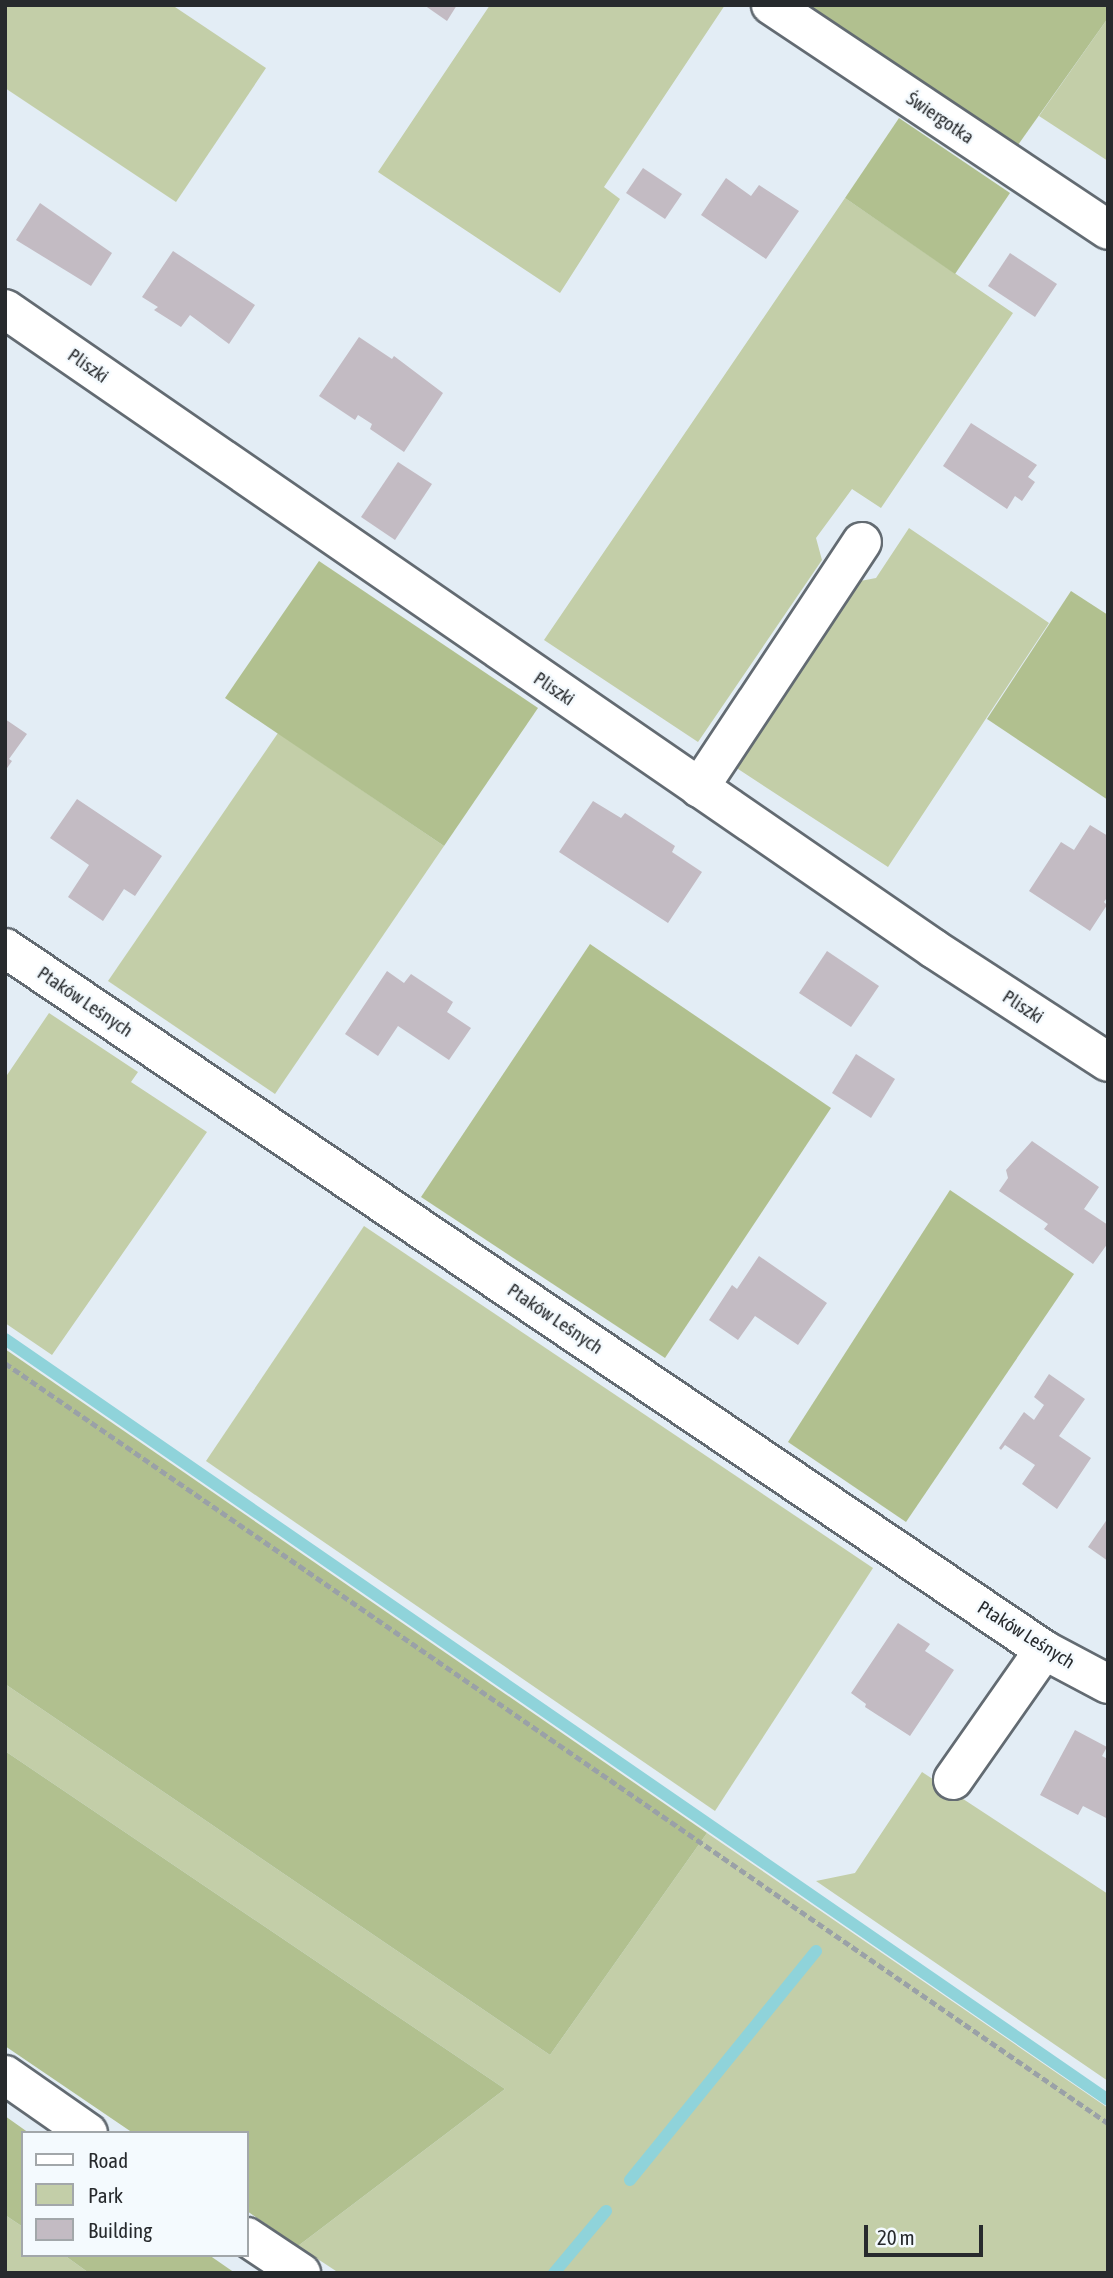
<!DOCTYPE html>
<meta charset="utf-8">
<style>
body{margin:0}
#map{position:relative;width:1113px;height:2278px;overflow:hidden;background:#e3edf5;font-family:"Asap Condensed",sans-serif}
div>[style]{position:absolute}
[style*='--x']{left:calc(var(--x)*1px);top:calc(var(--y)*1px);width:calc(var(--w)*1px);rotate:calc(var(--a)*1deg)}
.green>*{inset:0;background:#c3cea8}
.forest>*{inset:0;background:#b1c08f}
.stream>*{height:12px;margin:-6px;padding:0 6px;transform-origin:6px;border-radius:6px;background:#8fd3da}
.building>*{inset:0;background:#c3bbc3}
.path>*{height:4.5px;margin-top:-2.25px;transform-origin:0;background:repeating-linear-gradient(90deg,#9aa1a7 0 7px,transparent 0 10.5px)}
.roads{filter:drop-shadow(2px 0 #636b72) drop-shadow(-2px 0 #636b72) drop-shadow(0 2px #636b72) drop-shadow(0 -2px #636b72)}
.minor>*{height:38px;margin:-19px;padding:0 19px;transform-origin:19px;border-radius:19px;background:#fff}
span{translate:-50% -50%;white-space:nowrap;text-align:center;line-height:1.15;-webkit-text-stroke:5px #f4fafe;paint-order:stroke}
.street-label{font-size:19px;color:#272a2d}
.frame{position:absolute;inset:0;border:7px solid #272a2d;pointer-events:none}
.legend{position:absolute;left:21px;top:2131px;width:228px;height:126px;box-sizing:border-box;background:#f4fafe;border:2px solid #a2a7aa;margin:0;padding:9px 12px;list-style:none;font-size:21px;color:#272a2d}
.legend li{display:flex;align-items:center;gap:14px;height:35px}
.legend b{width:35px;border:2px solid #a2a7aa}
.scale{position:absolute;left:864px;top:2225px;width:119px;height:32px;box-sizing:border-box;border:4px solid #272a2d;border-top:0;padding-left:9px;font-size:21px;line-height:24px;white-space:nowrap;color:#272a2d;-webkit-text-stroke:5px #f4fafe;paint-order:stroke}
</style>
<div id="map">
<div class="green">
<i style="clip-path:polygon(5px 5px,172px 5px,266px 68px,176px 202px,5px 88px)"></i>
<i style="clip-path:polygon(490px 5px,725px 5px,604px 187px,620px 199px,560px 293px,378px 172px)"></i>
<i style="clip-path:polygon(1108px 18px,1108px 161px,1039px 116px)"></i>
<i style="clip-path:polygon(845px 198px,1013px 313px,881px 508px,852px 489px,816px 538px,822px 560px,698px 742px,544px 640px)"></i>
<i style="clip-path:polygon(909px 528px,1049px 623px,888px 867px,735px 767px,855px 582px,876px 578px)"></i>
<i style="clip-path:polygon(278px 733px,444px 846px,275px 1094px,108px 981px)"></i>
<i style="clip-path:polygon(49px 1013px,138px 1072px,131px 1082px,207px 1132px,52px 1355px,5px 1323px,5px 1078px)"></i>
<i style="clip-path:polygon(364px 1226px,873px 1568px,715px 1811px,206px 1461px)"></i>
<i style="clip-path:polygon(5px 1684px,550px 2055px,707px 1833px,1108px 2108px,1108px 2273px,339px 2273px,298px 2246px,505px 2089px,5px 1751px)"></i>
<i style="clip-path:polygon(922px 1772px,1108px 1894px,1108px 2081px,816px 1881px,855px 1873px)"></i>
<i style="clip-path:polygon(5px 2215px,23px 2227px,23px 2255px,64px 2255px,89px 2273px,5px 2273px)"></i>
</div>
<div class="forest">
<i style="clip-path:polygon(795px 5px,1108px 5px,1108px 18px,1013px 152px)"></i>
<i style="clip-path:polygon(899px 118px,1010px 193px,955px 274px,845px 198px)"></i>
<i style="clip-path:polygon(319px 561px,538px 708px,444px 846px,225px 698px)"></i>
<i style="clip-path:polygon(1071px 591px,1108px 615px,1108px 800px,987px 719px)"></i>
<i style="clip-path:polygon(590px 944px,831px 1108px,665px 1358px,421px 1197px)"></i>
<i style="clip-path:polygon(950px 1190px,1074px 1274px,906px 1522px,788px 1442px)"></i>
<i style="clip-path:polygon(5px 1349px,707px 1833px,550px 2055px,5px 1684px)"></i>
<i style="clip-path:polygon(5px 1751px,505px 2089px,298px 2246px,247px 2211px,247px 2133px,133px 2133px,5px 2046px)"></i>
<i style="clip-path:polygon(5px 2116px,29px 2133px,23px 2133px,23px 2227px,5px 2215px)"></i>
<i style="clip-path:polygon(64px 2255px,209px 2255px,235px 2273px,89px 2273px)"></i>
</div>
<div class="stream">
<i style="--x:5;--y:1339;--w:1340;--a:34.6"></i>
<i style="--x:630;--y:2180;--w:295;--a:-50.9"></i>
<i style="--x:554;--y:2273;--w:81;--a:-50"></i>
</div>
<div class="building">
<i style="clip-path:polygon(424px 5px,457px 5px,447px 21px)"></i>
<i style="clip-path:polygon(643px 168px,682px 194px,665px 219px,626px 193px)"></i>
<i style="clip-path:polygon(726px 178px,751px 196px,759px 185px,799px 211px,766px 259px,701px 215px)"></i>
<i style="clip-path:polygon(40px 203px,112px 253px,91px 286px,16px 240px)"></i>
<i style="clip-path:polygon(173px 251px,255px 305px,229px 344px,190px 315px,181px 327px,154px 310px,158px 307px,142px 297px)"></i>
<i style="clip-path:polygon(1010px 253px,1057px 284px,1035px 317px,988px 286px)"></i>
<i style="clip-path:polygon(359px 337px,392px 359px,394px 356px,443px 393px,404px 452px,370px 429px,372px 424px,358px 415px,355px 420px,319px 396px)"></i>
<i style="clip-path:polygon(971px 423px,1037px 465px,1028px 477px,1035px 482px,1022px 501px,1015px 496px,1007px 509px,943px 466px)"></i>
<i style="clip-path:polygon(398px 462px,432px 484px,395px 540px,361px 517px)"></i>
<i style="clip-path:polygon(5px 719px,27px 734px,9px 759px,12px 761px,5px 771px)"></i>
<i style="clip-path:polygon(77px 799px,162px 856px,135px 896px,124px 889px,103px 921px,68px 897px,89px 865px,50px 838px)"></i>
<i style="clip-path:polygon(593px 801px,621px 818px,625px 813px,675px 846px,672px 852px,702px 872px,668px 923px,559px 852px)"></i>
<i style="clip-path:polygon(1090px 825px,1108px 836px,1108px 896px,1104px 902px,1107px 905px,1090px 931px,1029px 891px,1061px 842px,1074px 850px)"></i>
<i style="clip-path:polygon(827px 951px,879px 986px,851px 1027px,799px 993px)"></i>
<i style="clip-path:polygon(387px 971px,404px 983px,411px 974px,453px 1002px,447px 1012px,471px 1028px,449px 1060px,398px 1026px,378px 1056px,345px 1034px)"></i>
<i style="clip-path:polygon(856px 1054px,895px 1079px,871px 1118px,832px 1093px)"></i>
<i style="clip-path:polygon(1032px 1141px,1099px 1187px,1084px 1209px,1108px 1225px,1108px 1243px,1093px 1264px,1044px 1229px,1048px 1224px,999px 1191px,1008px 1178px,1006px 1170px)"></i>
<i style="clip-path:polygon(759px 1256px,827px 1303px,798px 1345px,755px 1316px,738px 1340px,709px 1320px,732px 1285px,737px 1289px)"></i>
<i style="clip-path:polygon(1049px 1374px,1085px 1399px,1059px 1436px,1091px 1458px,1057px 1509px,1022px 1484px,1035px 1465px,1005px 1445px,1001px 1450px,999px 1448px,1024px 1412px,1034px 1420px,1044px 1405px,1034px 1397px)"></i>
<i style="clip-path:polygon(1108px 1518px,1108px 1561px,1088px 1547px)"></i>
<i style="clip-path:polygon(898px 1623px,930px 1644px,925px 1651px,954px 1670px,910px 1736px,865px 1707px,866px 1704px,851px 1693px)"></i>
<i style="clip-path:polygon(1075px 1730px,1107px 1747px,1102px 1756px,1108px 1759px,1108px 1819px,1083px 1806px,1078px 1815px,1040px 1795px)"></i>
</div>
<div class="path">
<i style="--x:5;--y:1363;--w:1339;--a:34.57"></i>
</div>
<div class="roads">
<div class="minor">
<i style="--x:771;--y:5;--w:405;--a:33.7"></i>
<i style="--x:5;--y:309;--w:1128;--a:34.56"></i>
<i style="--x:934;--y:949;--w:207;--a:33"></i>
<i style="--x:699;--y:788;--w:295;--a:-56.5"></i>
<i style="--x:5;--y:948;--w:1254;--a:34.04"></i>
<i style="--x:1044;--y:1650;--w:72;--a:28"></i>
<i style="--x:953;--y:1780;--w:159;--a:-55"></i>
<i style="--x:5;--y:2075;--w:101;--a:34.9"></i>
<i style="--x:247;--y:2237;--w:65;--a:33.7"></i>
</div>
</div>
<div class="street-label">
<span style="left:940px;top:118px;rotate:34deg">Świergotka</span>
<span style="left:88px;top:366px;rotate:35deg">Pliszki</span>
<span style="left:554px;top:689px;rotate:34deg">Pliszki</span>
<span style="left:85px;top:1002px;rotate:34deg">Ptaków Leśnych</span>
<span style="left:1023px;top:1007px;rotate:33deg">Pliszki</span>
<span style="left:555px;top:1319px;rotate:34deg">Ptaków Leśnych</span>
<span style="left:1026px;top:1635px;rotate:32deg">Ptaków Leśnych</span>
</div>
<div class="frame"></div>
<ul class="legend">
<li><b style="height:9px;background:#fff"></b>Road</li>
<li><b style="height:19px;background:#c3cea8"></b>Park</li>
<li><b style="height:19px;background:#c3bbc3"></b>Building</li>
</ul>
<div class="scale">20 m</div>
</div>
